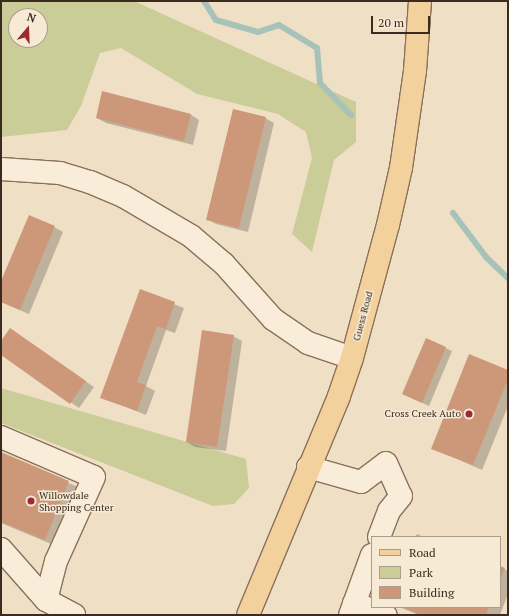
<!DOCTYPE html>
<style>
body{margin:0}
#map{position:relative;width:509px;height:616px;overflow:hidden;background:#efdfc5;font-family:"PT Serif",serif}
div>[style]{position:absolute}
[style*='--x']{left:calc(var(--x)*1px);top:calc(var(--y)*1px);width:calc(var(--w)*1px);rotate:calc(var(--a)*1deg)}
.green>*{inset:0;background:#cbcd99}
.shadow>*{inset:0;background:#0003}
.stream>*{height:6px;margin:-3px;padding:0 3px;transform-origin:3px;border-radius:3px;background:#a7c2b8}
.building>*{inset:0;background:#cd977a}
.roads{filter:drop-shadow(1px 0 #8a705b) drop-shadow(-1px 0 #8a705b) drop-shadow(0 1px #8a705b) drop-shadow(0 -1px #8a705b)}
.minor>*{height:22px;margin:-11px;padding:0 11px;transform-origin:11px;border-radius:11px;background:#f9edd9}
.major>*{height:22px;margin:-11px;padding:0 11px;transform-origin:11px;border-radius:11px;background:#f2d19d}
.dots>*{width:11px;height:11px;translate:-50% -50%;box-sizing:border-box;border:2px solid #f6ead5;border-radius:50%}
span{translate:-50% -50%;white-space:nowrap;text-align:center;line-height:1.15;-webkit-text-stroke:3px #f6ead5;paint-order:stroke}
.street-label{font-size:10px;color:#3a2a1f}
.poi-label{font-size:10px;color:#3a2a1f}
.right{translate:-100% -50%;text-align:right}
.left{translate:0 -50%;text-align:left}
.frame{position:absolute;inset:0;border:2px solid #3a2a1f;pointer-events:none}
.legend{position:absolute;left:371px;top:536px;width:130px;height:72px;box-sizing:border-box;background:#f6ead5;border:1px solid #ab9d8c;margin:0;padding:5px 7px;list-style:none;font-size:12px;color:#3a2a1f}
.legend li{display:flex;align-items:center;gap:8px;height:20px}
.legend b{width:20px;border:1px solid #ab9d8c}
.north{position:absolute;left:8px;top:8px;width:40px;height:40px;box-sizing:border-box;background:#f6ead5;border:1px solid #ab9d8c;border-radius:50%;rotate:19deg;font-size:11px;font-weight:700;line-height:16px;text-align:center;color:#3a2a1f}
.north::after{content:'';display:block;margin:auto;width:14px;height:18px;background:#9a2a33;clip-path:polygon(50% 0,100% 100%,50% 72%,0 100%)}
.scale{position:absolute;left:371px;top:16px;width:59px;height:18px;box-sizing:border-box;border:2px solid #3a2a1f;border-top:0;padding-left:5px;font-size:12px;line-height:14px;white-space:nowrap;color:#3a2a1f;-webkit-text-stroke:3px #f6ead5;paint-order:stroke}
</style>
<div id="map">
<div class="green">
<i style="clip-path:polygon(evenodd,1px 1px,134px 1px,356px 102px,356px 142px,334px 160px,312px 252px,292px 234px,312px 158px,306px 132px,278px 114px,197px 94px,121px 48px,100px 53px,81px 106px,67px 130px,1px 137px,1px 1px,16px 16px,40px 16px,40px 40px,16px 40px,16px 16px)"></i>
<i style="clip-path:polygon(1px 388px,246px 459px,249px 488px,234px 504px,213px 506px,1px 423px)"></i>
</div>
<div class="shadow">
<i style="clip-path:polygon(190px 114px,199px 120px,193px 145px,106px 123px,97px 118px)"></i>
<i style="clip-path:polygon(265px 118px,274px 123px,248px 232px,216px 224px,207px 219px)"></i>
<i style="clip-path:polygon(54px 227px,63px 232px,29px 314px,1px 302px,1px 283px)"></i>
<i style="clip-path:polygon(140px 291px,184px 308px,175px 333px,166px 330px,146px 386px,155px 391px,146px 415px,101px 397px)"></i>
<i style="clip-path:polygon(10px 329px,94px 387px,79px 408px,1px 354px,1px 343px)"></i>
<i style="clip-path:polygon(233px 336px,242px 341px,226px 451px,195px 447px,187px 442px)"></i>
<i style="clip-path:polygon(426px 339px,452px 351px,429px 406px,403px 394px)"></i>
<i style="clip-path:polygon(508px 371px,508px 406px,482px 470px,432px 448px)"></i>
<i style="clip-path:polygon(1px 453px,80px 488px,56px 546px,1px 523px)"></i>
<i style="clip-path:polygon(417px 534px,424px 537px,415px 537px)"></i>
<i style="clip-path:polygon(500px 567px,508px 571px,508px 594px,500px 615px,419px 615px,399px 607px,500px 607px)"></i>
</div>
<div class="stream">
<i style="--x:204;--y:1;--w:22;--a:58"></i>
<i style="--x:216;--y:20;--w:44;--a:15.9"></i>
<i style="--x:258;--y:32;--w:22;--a:-18"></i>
<i style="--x:279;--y:25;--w:44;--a:31.2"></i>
<i style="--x:317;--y:48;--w:35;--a:85"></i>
<i style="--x:320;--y:83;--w:45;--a:45.9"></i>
<i style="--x:453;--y:213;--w:55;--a:53.1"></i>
<i style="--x:486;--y:257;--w:30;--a:44"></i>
</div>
<div class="building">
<i style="clip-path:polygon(102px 91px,191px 114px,184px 141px,96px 118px)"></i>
<i style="clip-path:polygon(233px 109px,266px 117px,239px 228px,206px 220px)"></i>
<i style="clip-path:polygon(29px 215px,55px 226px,20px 310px,1px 302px,1px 281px)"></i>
<i style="clip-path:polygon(140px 289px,175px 302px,166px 329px,157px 326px,137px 382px,146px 385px,137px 411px,100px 398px)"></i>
<i style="clip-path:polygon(10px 328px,86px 381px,70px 404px,1px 355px,1px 341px)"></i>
<i style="clip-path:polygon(202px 330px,234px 335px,217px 447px,186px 442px)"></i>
<i style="clip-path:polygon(426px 338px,446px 347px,422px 403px,402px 394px)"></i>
<i style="clip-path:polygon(469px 354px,508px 370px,508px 379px,473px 465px,431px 449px)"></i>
<i style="clip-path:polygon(1px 452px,69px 481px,45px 540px,1px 522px)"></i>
<i style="clip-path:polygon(500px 566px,505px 568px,500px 580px)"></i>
<i style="clip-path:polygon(402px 607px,489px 607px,486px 615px,421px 615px)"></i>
</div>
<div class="roads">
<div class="minor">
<i style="--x:1;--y:169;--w:59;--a:3.9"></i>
<i style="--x:60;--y:173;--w:31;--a:17"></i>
<i style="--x:90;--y:182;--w:36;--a:23"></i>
<i style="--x:123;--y:196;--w:79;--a:30.5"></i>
<i style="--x:191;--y:236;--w:43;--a:40.3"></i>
<i style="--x:224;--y:264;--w:74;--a:48.3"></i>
<i style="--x:273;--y:319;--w:42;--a:34.4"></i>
<i style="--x:308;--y:343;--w:46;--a:18.8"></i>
<i style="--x:1;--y:437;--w:101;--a:23.3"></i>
<i style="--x:94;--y:477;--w:92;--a:114.3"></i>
<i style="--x:56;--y:561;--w:40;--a:104.4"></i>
<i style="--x:308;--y:467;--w:55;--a:15.8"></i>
<i style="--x:361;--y:482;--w:31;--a:-37"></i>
<i style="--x:386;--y:463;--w:36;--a:66"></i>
<i style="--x:401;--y:496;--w:19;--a:129"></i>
<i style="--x:389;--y:511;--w:28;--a:111"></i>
<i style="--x:1;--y:549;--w:68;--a:48.6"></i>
<i style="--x:46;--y:600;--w:32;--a:28"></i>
<i style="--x:354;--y:603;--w:34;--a:21"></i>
<i style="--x:350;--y:615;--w:64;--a:-69.9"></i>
</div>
<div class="major">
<i style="--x:248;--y:615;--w:237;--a:-67.4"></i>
<i style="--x:339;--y:396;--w:40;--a:-71.1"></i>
<i style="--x:352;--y:358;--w:138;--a:-74.9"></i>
<i style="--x:388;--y:225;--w:58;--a:-77.2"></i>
<i style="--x:401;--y:168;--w:98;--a:-81.8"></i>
<i style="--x:415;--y:71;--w:70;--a:-85.9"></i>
</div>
</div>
<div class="dots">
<i style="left:469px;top:414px;background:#9a2a33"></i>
<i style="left:31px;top:501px;background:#9a2a33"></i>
</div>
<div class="street-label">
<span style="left:363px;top:316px;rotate:-75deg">Guess Road</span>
</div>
<div class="poi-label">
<span class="right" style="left:461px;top:414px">Cross Creek Auto</span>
<span class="left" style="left:39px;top:501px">Willowdale<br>Shopping Center</span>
</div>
<div class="frame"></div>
<ul class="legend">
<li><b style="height:5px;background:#f2d19d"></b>Road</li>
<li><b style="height:11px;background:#cbcd99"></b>Park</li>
<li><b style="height:11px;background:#cd977a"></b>Building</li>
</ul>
<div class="north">N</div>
<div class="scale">20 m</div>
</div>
